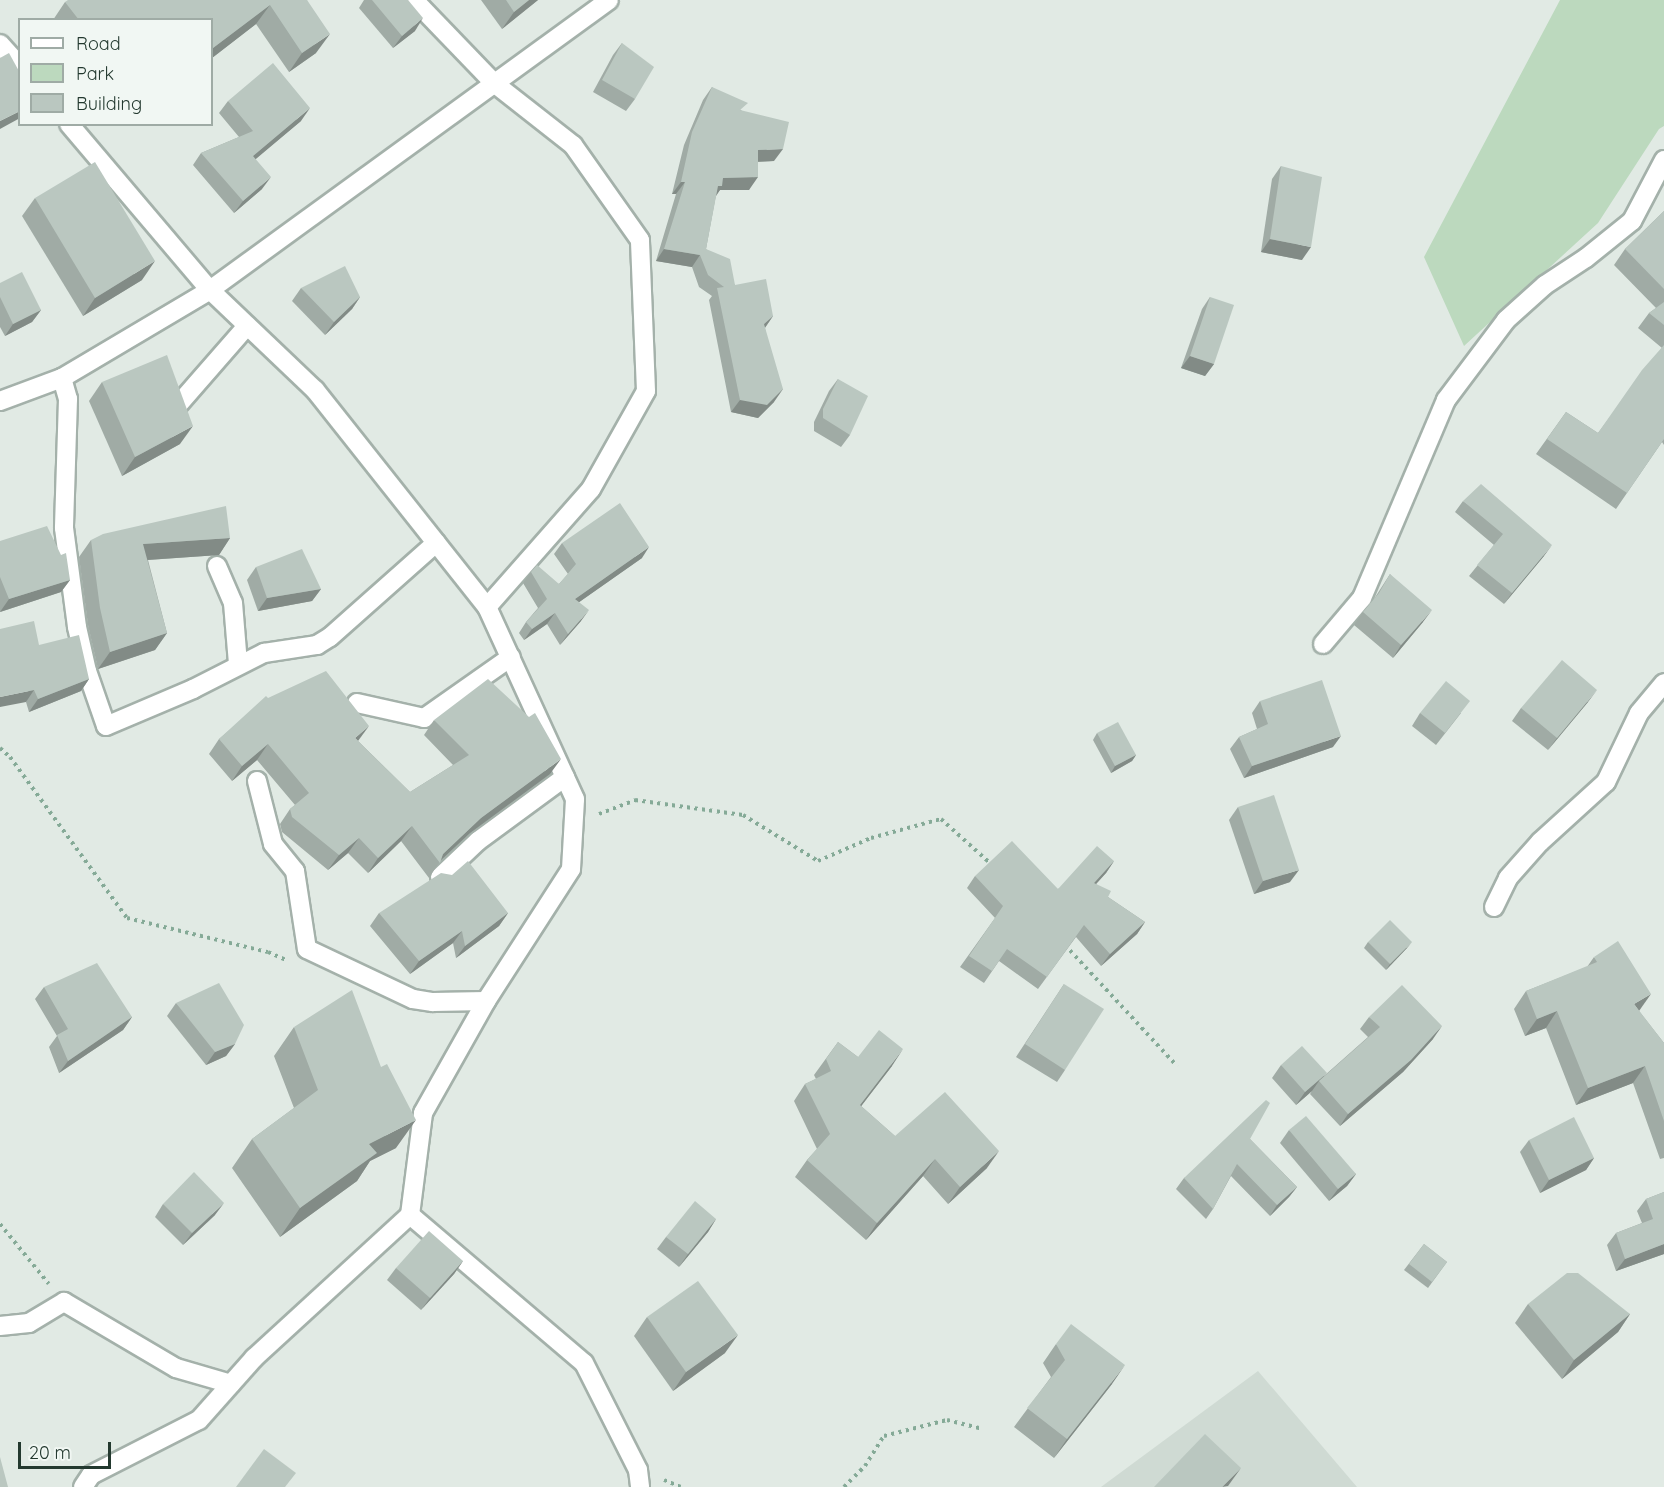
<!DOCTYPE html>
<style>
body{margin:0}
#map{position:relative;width:1664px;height:1487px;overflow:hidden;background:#e1eae4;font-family:Quicksand,sans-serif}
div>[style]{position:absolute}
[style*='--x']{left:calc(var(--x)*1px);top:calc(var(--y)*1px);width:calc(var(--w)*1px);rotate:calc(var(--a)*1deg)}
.built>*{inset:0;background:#cfdad3}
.green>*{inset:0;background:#bcd9be}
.path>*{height:4px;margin-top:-2px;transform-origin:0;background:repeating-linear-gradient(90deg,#85aa97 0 3px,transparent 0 7.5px)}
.roads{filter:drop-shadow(2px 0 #a4b1aa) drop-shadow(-2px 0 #a4b1aa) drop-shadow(0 2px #a4b1aa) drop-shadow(0 -2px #a4b1aa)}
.minor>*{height:18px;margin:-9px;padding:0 9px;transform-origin:9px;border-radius:9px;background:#fff}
.wall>*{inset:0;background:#a0aba5}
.shaded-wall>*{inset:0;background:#828b86}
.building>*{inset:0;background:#bac7c0}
span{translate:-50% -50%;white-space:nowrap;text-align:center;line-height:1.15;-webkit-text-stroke:5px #f1f7f3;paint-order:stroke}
.legend{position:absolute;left:18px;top:18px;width:195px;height:108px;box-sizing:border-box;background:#f1f7f3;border:2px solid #9faba5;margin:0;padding:8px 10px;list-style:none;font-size:18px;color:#23392f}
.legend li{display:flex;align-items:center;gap:12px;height:30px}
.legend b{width:30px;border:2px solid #9faba5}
.scale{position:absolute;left:18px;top:1442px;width:93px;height:27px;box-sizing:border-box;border:3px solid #23392f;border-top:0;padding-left:8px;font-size:18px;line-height:21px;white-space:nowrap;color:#23392f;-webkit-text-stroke:4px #f1f7f3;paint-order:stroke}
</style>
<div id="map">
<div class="built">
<i style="clip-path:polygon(1258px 1371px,1357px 1487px,1101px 1487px)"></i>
</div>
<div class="green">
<i style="clip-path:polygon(1560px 0,1664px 0,1664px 126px,1659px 129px,1598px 223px,1464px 346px,1424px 257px)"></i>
</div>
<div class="path">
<i style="--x:0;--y:748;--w:13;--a:42"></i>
<i style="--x:10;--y:757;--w:199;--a:54"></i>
<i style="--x:127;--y:918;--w:145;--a:13.6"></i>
<i style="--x:268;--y:952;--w:20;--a:24"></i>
<i style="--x:599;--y:814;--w:39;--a:-21"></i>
<i style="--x:635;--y:800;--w:109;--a:7.9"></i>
<i style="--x:743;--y:815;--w:88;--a:31.5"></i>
<i style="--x:818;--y:861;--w:58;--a:-23.5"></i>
<i style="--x:871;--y:838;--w:73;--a:-15.2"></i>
<i style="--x:941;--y:819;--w:67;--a:42"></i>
<i style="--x:1065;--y:945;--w:165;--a:47.2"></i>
<i style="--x:0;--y:1224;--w:77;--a:50.8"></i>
<i style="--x:664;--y:1480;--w:18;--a:22"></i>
<i style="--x:844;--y:1487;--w:30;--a:-45"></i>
<i style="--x:865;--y:1466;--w:36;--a:-58"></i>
<i style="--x:884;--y:1436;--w:65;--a:-14.3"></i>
<i style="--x:947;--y:1420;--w:36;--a:14"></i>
</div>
<div class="roads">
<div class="minor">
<i style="--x:0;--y:44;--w:30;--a:48"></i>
<i style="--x:69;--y:124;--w:218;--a:49.7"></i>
<i style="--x:210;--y:290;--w:145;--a:43.6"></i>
<i style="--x:315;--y:390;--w:277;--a:51.6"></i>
<i style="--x:62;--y:378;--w:22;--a:74"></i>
<i style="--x:68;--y:399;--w:129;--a:91.8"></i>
<i style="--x:64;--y:528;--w:100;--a:82.5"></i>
<i style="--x:77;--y:627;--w:45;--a:77.2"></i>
<i style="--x:87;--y:671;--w:58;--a:70.9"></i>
<i style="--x:106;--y:726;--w:95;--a:-23"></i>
<i style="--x:193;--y:689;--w:80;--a:-26.9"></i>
<i style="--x:264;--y:653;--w:54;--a:-8.6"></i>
<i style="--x:317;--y:645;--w:15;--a:-32"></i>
<i style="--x:330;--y:637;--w:142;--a:-41.6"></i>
<i style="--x:0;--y:401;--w:66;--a:-20.4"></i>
<i style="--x:62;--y:378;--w:172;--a:-30.7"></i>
<i style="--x:210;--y:290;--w:493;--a:-36"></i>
<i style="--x:178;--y:405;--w:105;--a:-48.9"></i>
<i style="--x:217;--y:566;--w:40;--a:66.6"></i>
<i style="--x:233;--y:603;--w:61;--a:85.3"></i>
<i style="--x:1323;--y:644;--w:60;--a:-49.7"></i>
<i style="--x:1362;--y:598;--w:215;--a:-67"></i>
<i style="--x:1446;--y:400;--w:100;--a:-53.1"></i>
<i style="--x:1506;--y:320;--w:52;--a:-41.9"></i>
<i style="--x:1545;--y:285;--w:49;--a:-33.4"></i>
<i style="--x:1586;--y:258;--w:59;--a:-38.8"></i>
<i style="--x:1632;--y:221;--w:69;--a:-62.3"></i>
<i style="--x:357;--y:703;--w:69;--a:12.6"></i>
<i style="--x:424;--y:718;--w:106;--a:-35"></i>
<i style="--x:257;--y:781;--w:65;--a:75.7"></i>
<i style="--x:273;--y:844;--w:35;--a:51"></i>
<i style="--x:295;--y:871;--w:79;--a:81.3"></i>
<i style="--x:307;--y:949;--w:117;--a:25.3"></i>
<i style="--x:413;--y:999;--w:20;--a:9"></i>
<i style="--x:433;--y:1002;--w:53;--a:-1.1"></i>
<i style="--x:440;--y:877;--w:52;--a:-43.5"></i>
<i style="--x:478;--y:841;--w:108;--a:-36.3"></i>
<i style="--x:1494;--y:907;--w:32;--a:-64"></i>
<i style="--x:1508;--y:878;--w:48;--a:-48.4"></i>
<i style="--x:1540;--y:842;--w:89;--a:-42.3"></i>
<i style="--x:1606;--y:782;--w:76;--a:-64.4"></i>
<i style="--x:1639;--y:713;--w:39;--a:-50"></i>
<i style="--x:410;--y:1215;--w:228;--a:40.4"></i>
<i style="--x:584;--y:1363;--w:120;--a:63.2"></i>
<i style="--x:638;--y:1470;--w:17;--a:83"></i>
<i style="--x:0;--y:1326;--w:29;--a:-6"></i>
<i style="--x:29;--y:1323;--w:41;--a:-31"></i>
<i style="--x:64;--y:1302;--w:130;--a:30.5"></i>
<i style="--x:176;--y:1368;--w:57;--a:16.2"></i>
<i style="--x:83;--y:1487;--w:14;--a:-56"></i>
<i style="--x:91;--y:1475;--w:121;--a:-27"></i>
<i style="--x:199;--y:1420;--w:83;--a:-48.4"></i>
<i style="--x:254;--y:1358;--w:212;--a:-42.5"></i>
<i style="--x:410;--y:1215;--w:103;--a:-82.7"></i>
<i style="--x:423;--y:1113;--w:129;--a:-60.6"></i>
<i style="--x:486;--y:1001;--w:157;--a:-57.2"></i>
<i style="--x:571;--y:869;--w:70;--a:-86.7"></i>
<i style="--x:575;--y:799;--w:211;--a:-114.6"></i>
<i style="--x:487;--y:607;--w:157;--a:-48.6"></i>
<i style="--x:591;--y:489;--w:112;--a:-60.7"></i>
<i style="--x:646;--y:391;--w:151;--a:-92.3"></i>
<i style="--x:640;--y:240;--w:116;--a:-125.2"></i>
<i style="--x:573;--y:145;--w:100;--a:-141.9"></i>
<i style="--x:494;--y:83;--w:115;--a:-133.9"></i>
</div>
</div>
<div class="wall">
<i style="clip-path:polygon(307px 0,316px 53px,289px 72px,256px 24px,212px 58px,212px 20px,53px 20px,65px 2px)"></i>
<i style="clip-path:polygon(364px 0,408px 0,415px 31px,393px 48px,359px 8px)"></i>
<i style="clip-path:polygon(481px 0,538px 0,502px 29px)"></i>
<i style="clip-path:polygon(622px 43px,635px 99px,626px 111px,593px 92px,613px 55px)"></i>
<i style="clip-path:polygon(712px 87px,742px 111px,774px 161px,758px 162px,749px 190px,720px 190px,716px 195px,706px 249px,735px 285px,773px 316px,765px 328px,774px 402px,758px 418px,731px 412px,709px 300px,712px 296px,699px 287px,692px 267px,656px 261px,676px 194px,672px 194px,684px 145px,703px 100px)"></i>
<i style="clip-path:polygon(228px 101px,301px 121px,255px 159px,262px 189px,234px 213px,193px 165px,201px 153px,239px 137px,219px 113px)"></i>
<i style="clip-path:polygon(1281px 166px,1302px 260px,1261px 252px,1272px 179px)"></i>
<i style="clip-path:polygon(35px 198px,142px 280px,83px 316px,22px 216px)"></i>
<i style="clip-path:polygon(1664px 211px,1664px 445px,1662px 442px,1616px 509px,1536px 454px,1566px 412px,1598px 433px,1662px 348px,1638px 328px,1649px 313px,1656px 308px,1614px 265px,1625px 249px)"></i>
<i style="clip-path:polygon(0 283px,41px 310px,32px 322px,5px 336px,0 327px)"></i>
<i style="clip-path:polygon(301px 288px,360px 297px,352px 309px,325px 335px,292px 301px)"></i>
<i style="clip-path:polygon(1210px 297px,1214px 364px,1205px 376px,1181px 368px,1202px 309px)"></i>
<i style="clip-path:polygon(838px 379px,850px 435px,841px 447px,814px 431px,814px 422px,829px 391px)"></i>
<i style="clip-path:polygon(102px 382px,180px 444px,122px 476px,89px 401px)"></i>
<i style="clip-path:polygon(1463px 501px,1544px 556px,1504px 604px,1469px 576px,1494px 545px,1455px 512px)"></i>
<i style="clip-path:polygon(230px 538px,219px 555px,148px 560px,167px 633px,155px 650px,98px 669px,88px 625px,79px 557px,91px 540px)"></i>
<i style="clip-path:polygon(0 541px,70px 580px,61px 592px,0 612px)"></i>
<i style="clip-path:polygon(562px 543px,642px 558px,579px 602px,581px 621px,560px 645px,547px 624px,524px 640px,519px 633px,526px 622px,538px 608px,523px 583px,531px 572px,559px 584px,568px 574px,554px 554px)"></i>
<i style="clip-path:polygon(256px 567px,321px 589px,312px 601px,258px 611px,247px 580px)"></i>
<i style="clip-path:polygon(1390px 574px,1423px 622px,1393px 658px,1354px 625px,1363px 612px,1374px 599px)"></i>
<i style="clip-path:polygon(39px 645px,89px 679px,81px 691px,29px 712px,26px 702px)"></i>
<i style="clip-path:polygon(268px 698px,358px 741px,410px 792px,453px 765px,424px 735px,434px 720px,550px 774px,470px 833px,440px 861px,429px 878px,401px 841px,368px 873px,348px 853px,328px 870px,282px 832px,280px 824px,290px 809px,295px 805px,257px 760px,232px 781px,209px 754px,219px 739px)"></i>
<i style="clip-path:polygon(1260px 701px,1333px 747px,1244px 778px,1230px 749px,1239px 737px,1257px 729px,1252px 713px)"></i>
<i style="clip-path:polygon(1588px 702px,1548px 750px,1512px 721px,1521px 708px)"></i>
<i style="clip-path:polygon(1420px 713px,1461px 713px,1436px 745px,1412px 726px)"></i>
<i style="clip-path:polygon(1097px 733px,1136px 755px,1132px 761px,1111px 773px,1093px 740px)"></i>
<i style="clip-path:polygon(1238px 807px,1290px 882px,1254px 894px,1229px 820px)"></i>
<i style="clip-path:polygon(1114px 861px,1106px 873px,1096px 884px,1108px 897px,1145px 922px,1137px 934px,1101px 966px,1076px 937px,1038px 989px,999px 961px,984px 983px,960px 967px,995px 918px,967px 888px,975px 876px,1058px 889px)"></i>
<i style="clip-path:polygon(379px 913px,508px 913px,499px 926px,456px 958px,453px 943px,410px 974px,370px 926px)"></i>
<i style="clip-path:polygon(1368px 942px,1407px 948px,1386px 970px,1364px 948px)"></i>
<i style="clip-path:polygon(1594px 957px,1639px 1011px,1664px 1043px,1664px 1158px,1660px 1159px,1633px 1083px,1576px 1105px,1546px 1028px,1525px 1036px,1514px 1009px,1526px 991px,1587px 967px)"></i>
<i style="clip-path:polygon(1064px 984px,1065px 1070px,1057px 1082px,1016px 1057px)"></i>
<i style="clip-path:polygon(44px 987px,132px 1017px,123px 1030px,59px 1073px,49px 1047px,57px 1036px,35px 999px)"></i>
<i style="clip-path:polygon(176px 1003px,235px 1044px,226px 1056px,206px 1065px,167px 1016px)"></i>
<i style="clip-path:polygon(1369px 1017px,1433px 1039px,1403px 1072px,1340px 1126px,1310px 1094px,1312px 1091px,1296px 1105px,1272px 1078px,1281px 1065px,1324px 1076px,1368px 1037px,1360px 1029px)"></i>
<i style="clip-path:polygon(294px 1027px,396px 1148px,370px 1161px,357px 1181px,280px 1237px,232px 1168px,252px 1139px,294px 1108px,274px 1056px)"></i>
<i style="clip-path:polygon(838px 1042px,858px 1057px,892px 1066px,861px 1106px,895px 1136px,987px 1168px,948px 1204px,923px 1176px,866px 1240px,795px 1177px,807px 1160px,817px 1149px,794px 1101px,805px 1084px,816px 1079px,814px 1075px)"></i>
<i style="clip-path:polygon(1289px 1130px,1356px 1174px,1347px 1186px,1329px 1201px,1280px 1143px)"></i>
<i style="clip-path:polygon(1250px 1139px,1297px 1187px,1289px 1197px,1270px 1216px,1231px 1176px,1213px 1209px,1206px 1219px,1176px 1189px,1184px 1178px)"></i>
<i style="clip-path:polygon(1529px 1140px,1594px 1158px,1586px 1170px,1540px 1193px,1520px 1152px)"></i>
<i style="clip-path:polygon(1664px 1192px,1664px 1254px,1616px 1271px,1607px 1245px,1616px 1233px,1642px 1223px,1637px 1211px,1646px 1199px)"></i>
<i style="clip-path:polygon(163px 1204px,215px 1215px,183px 1245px,155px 1217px)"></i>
<i style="clip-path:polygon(716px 1219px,708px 1232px,679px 1267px,657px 1249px,666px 1237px)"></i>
<i style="clip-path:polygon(1424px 1244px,1447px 1262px,1428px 1288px,1404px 1270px)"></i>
<i style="clip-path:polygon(463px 1261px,454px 1274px,421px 1310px,387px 1280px,396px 1268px)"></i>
<i style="clip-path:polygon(1528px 1304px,1630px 1314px,1618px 1332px,1562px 1379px,1515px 1323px)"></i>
<i style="clip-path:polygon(647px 1317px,725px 1353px,673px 1391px,634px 1336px)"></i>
<i style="clip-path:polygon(1056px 1344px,1112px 1384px,1054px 1458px,1014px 1427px,1051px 1377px,1043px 1363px)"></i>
</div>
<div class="shaded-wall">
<i style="clip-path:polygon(529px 0,538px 0,502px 29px,514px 12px)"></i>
<i style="clip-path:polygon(270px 5px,256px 24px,212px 58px,212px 50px,213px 48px)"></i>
<i style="clip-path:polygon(423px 18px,415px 31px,393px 48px,402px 36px)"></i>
<i style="clip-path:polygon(330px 34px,316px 53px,289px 72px,302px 53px)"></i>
<i style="clip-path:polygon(310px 108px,301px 121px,244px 169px,253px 156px)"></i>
<i style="clip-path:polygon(20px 111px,20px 118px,0 129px,0 121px)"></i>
<i style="clip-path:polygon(783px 149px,774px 161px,749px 162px,758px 150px)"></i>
<i style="clip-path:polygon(271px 177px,262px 189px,234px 213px,243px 201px)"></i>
<i style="clip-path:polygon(758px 177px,749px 190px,720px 190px,714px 199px,709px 198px,723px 178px)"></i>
<i style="clip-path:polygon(681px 182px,685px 182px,676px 194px,672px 194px)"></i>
<i style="clip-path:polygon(1270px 239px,1311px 247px,1302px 260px,1261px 252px)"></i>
<i style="clip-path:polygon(664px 249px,700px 255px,692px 267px,656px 261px)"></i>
<i style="clip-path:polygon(155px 261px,142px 280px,83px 316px,95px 298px)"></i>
<i style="clip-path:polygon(360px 297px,352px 309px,325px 335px,334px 322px)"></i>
<i style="clip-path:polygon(41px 310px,32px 322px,5px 336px,13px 324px)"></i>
<i style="clip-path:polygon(773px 316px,764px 329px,764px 324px)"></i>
<i style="clip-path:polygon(1190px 356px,1214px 364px,1205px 376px,1181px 368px)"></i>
<i style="clip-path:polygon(783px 389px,774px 402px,758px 418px,731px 412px,740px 400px)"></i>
<i style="clip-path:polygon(193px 426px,180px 444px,122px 476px,135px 457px)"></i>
<i style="clip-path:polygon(230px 538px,219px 555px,132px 561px,143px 544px)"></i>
<i style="clip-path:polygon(1552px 545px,1544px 556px,1504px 604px,1512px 593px)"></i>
<i style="clip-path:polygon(649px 547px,642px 558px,568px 610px,575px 599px)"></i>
<i style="clip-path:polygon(70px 580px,61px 592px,0 612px,9px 599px)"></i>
<i style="clip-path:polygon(321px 589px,312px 601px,258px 611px,267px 598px)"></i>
<i style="clip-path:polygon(589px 610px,581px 621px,560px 645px,568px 634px)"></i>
<i style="clip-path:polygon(1432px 610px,1423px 622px,1393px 658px,1401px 645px)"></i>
<i style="clip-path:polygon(555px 613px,547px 624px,524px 640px,532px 629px)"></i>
<i style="clip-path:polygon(167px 633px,155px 650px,98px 669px,110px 652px)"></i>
<i style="clip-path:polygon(89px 679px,81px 691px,29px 712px,38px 699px)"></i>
<i style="clip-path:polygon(34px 690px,26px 702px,0 707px,0 697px)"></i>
<i style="clip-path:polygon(1597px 690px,1588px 702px,1548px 750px,1557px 738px)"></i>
<i style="clip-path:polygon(369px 726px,358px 741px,355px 738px)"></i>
<i style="clip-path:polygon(1341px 736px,1333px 747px,1244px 778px,1252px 766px)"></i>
<i style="clip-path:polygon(268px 744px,257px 760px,232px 781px,242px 766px)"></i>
<i style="clip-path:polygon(1136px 755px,1132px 761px,1111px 773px,1115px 766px)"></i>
<i style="clip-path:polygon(561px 759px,550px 774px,470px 833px,439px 862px,443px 854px,481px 818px)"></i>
<i style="clip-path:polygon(412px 826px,401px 841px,368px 873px,378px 858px)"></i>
<i style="clip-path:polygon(359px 838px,348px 853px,328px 870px,339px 855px)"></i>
<i style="clip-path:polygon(1114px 861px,1106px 873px,1086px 895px,1094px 883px)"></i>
<i style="clip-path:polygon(1299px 870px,1290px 882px,1254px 894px,1263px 881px)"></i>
<i style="clip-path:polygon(508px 913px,499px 926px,456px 958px,465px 946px)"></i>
<i style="clip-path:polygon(1145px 922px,1137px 934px,1101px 966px,1110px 954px)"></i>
<i style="clip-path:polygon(462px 931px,453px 943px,410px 974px,419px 961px)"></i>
<i style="clip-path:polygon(1412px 942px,1407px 948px,1386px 970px,1390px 964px)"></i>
<i style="clip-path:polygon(1651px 994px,1639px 1011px,1634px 1004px)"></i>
<i style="clip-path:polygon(1557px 1011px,1546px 1028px,1525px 1036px,1537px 1019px)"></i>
<i style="clip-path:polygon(132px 1017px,123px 1030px,59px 1073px,68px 1061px)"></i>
<i style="clip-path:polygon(1442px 1026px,1433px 1039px,1403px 1072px,1340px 1126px,1348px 1114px)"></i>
<i style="clip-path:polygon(235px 1044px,226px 1056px,206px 1065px,215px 1052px)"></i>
<i style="clip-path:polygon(903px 1049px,892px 1066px,849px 1122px,860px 1105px)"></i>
<i style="clip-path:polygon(1645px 1066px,1633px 1083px,1576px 1105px,1588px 1088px)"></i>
<i style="clip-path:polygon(1327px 1073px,1319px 1081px,1312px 1091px,1296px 1105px,1305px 1092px)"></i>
<i style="clip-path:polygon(416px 1120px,396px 1148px,370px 1161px,357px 1181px,280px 1237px,300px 1208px,369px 1144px)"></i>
<i style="clip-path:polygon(999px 1151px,987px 1168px,948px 1204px,960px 1187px)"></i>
<i style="clip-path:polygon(1594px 1158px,1586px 1170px,1540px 1193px,1549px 1180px)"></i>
<i style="clip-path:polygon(935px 1159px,923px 1176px,866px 1240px,877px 1223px)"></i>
<i style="clip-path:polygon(1356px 1174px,1347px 1186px,1329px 1201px,1338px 1189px)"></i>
<i style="clip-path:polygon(1297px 1187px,1289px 1197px,1270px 1216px,1277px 1205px)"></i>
<i style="clip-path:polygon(224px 1203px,215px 1215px,183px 1245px,192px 1233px)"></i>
<i style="clip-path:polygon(716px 1219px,708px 1232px,679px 1267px,688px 1254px)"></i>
<i style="clip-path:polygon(1664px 1244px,1664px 1254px,1616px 1271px,1625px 1259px)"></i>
<i style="clip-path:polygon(463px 1261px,454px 1274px,421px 1310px,430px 1298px)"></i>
<i style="clip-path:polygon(1630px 1314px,1618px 1332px,1562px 1379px,1574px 1360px)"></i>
<i style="clip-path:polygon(738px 1335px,725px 1353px,673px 1391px,686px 1372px)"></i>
<i style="clip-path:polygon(1125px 1365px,1112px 1384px,1054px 1458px,1067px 1439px)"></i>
<i style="clip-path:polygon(1241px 1468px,1228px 1486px,1222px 1487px)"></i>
</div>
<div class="building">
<i style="clip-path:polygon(68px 0,307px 0,330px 34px,302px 53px,270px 5px,213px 48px,212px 46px,212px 20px,148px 20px,147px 18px,145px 20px,79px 20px,65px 2px)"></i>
<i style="clip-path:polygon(372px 0,408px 0,423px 18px,402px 36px)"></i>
<i style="clip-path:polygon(506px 0,529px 0,514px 12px)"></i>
<i style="clip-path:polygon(622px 43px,654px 67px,635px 99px,602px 80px)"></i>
<i style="clip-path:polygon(9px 53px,20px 73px,20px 111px,0 121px,0 58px)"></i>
<i style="clip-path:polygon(273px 63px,310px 108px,253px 156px,271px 177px,243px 201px,201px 153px,253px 131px,228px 101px)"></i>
<i style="clip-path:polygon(712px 87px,748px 103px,740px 110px,789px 122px,783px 149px,758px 150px,758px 177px,723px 178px,722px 186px,718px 186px,706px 249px,730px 259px,735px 285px,766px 279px,773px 316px,764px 324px,783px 389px,767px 405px,740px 400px,717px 288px,724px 287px,708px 275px,700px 255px,664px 249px,685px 182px,681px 182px,692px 132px)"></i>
<i style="clip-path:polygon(95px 162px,155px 261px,95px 298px,35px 198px)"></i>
<i style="clip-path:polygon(1281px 166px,1322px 177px,1311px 247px,1270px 239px)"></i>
<i style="clip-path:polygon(1664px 211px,1664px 289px,1625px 249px)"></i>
<i style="clip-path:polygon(345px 266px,360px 297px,334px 322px,301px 288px)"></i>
<i style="clip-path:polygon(22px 272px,41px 310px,13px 324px,0 297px,0 283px)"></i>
<i style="clip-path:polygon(1210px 297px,1234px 305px,1214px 364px,1190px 356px)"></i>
<i style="clip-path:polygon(1664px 302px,1664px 325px,1649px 313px)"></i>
<i style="clip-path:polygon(1664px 345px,1664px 439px,1627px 493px,1547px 439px,1566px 412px,1598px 433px,1642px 370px)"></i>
<i style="clip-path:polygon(167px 355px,193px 426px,135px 457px,102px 382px)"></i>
<i style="clip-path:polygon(838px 379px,868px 396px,850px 435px,823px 418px,823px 409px)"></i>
<i style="clip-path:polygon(1481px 484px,1552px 545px,1512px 593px,1477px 565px,1503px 534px,1463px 501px)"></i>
<i style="clip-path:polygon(620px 503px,649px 547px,575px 599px,589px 610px,568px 634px,555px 613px,532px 629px,526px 622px,547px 599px,531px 572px,537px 565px,559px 584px,576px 564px,562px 543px)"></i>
<i style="clip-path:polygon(226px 506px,230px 538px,143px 544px,167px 633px,110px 652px,100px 608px,91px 540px,103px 534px)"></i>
<i style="clip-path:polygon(47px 526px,61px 555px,66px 553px,70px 580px,9px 599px,0 577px,0 541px)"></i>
<i style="clip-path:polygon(302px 549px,321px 589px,267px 598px,256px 567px)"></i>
<i style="clip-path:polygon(1390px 574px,1432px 610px,1401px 645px,1363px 612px,1379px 593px)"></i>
<i style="clip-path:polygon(34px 621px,39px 645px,79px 635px,89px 679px,38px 699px,34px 690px,0 697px,0 629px)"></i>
<i style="clip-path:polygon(1562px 660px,1597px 690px,1557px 738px,1521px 708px)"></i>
<i style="clip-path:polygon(326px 671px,369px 726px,355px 738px,410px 792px,469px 755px,434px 720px,488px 679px,529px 717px,535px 713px,561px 759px,481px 818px,443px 854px,440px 863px,412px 826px,378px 858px,359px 838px,339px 855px,292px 817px,290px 809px,309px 793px,268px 744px,242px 766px,219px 739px,266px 696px,268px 698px)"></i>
<i style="clip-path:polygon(1322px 680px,1341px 736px,1252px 766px,1239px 737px,1268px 724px,1260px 701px)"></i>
<i style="clip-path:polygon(1446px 681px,1470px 701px,1445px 733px,1420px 713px)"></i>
<i style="clip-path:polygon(1118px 722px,1136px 755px,1115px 766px,1097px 733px)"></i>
<i style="clip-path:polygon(1274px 795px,1299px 870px,1263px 881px,1238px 807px)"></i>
<i style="clip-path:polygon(1012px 841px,1058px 889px,1097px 846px,1114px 861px,1094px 883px,1111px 891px,1108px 897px,1145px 922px,1110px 954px,1084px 925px,1047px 977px,1007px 949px,992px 971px,969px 956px,1003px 906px,975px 876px)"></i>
<i style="clip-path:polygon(468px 861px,508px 913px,465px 946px,462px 931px,419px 961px,379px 913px,441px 873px,452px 875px)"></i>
<i style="clip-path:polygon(1390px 920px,1412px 942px,1390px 964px,1368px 942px)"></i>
<i style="clip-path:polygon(1618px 941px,1651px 994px,1634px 1004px,1664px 1043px,1664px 1121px,1645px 1066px,1588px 1088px,1557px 1011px,1537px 1019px,1526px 991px,1597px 962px,1594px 957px)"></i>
<i style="clip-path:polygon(97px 963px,132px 1017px,68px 1061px,57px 1035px,68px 1029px,44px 987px)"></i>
<i style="clip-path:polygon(219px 983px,244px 1025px,235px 1044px,215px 1052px,176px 1003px)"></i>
<i style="clip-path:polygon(1064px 984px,1104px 1009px,1065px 1070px,1025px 1044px)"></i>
<i style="clip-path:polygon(1402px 985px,1442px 1026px,1411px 1060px,1348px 1114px,1319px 1081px,1380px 1027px,1369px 1017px)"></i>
<i style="clip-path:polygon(352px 990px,381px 1067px,387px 1064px,416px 1120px,369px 1144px,377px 1153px,300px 1208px,252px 1139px,318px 1090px,294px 1027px)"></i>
<i style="clip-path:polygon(879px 1030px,903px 1049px,860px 1105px,895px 1136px,945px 1092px,999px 1151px,960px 1187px,935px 1159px,877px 1223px,807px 1160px,830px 1134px,805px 1084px,831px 1071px,826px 1059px,838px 1042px,858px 1057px)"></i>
<i style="clip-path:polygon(1302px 1046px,1327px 1073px,1305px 1092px,1281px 1065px)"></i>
<i style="clip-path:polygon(1266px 1100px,1270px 1103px,1250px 1139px,1297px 1187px,1277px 1205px,1237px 1164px,1213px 1209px,1184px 1178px)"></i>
<i style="clip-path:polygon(1306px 1116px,1356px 1174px,1338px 1189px,1289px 1130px)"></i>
<i style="clip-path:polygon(1574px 1117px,1594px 1158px,1549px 1180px,1529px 1140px)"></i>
<i style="clip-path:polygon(194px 1172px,224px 1203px,192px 1233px,163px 1204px)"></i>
<i style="clip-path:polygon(1664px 1192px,1664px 1244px,1625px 1259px,1616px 1233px,1653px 1219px,1646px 1199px)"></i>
<i style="clip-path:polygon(695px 1201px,716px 1219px,688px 1254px,666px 1237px)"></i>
<i style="clip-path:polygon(429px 1231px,463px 1261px,430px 1298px,396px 1268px)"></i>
<i style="clip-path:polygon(1424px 1244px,1447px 1262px,1432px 1282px,1409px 1264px)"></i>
<i style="clip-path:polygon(1567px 1273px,1578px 1273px,1630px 1314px,1574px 1360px,1528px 1304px)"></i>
<i style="clip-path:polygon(698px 1281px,738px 1335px,686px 1372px,647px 1317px)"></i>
<i style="clip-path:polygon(1071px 1324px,1125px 1365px,1067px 1439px,1027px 1408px,1065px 1360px,1056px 1344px)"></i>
<i style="clip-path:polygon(1205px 1434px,1241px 1468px,1222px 1487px,1154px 1487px)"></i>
<i style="clip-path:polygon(264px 1449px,296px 1473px,285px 1487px,236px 1487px)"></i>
<i style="clip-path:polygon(0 1457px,8px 1487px,0 1487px)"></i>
</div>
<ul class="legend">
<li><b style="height:8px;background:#fff"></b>Road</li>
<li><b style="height:16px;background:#bcd9be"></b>Park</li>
<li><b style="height:16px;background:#bac7c0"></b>Building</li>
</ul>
<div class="scale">20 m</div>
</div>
